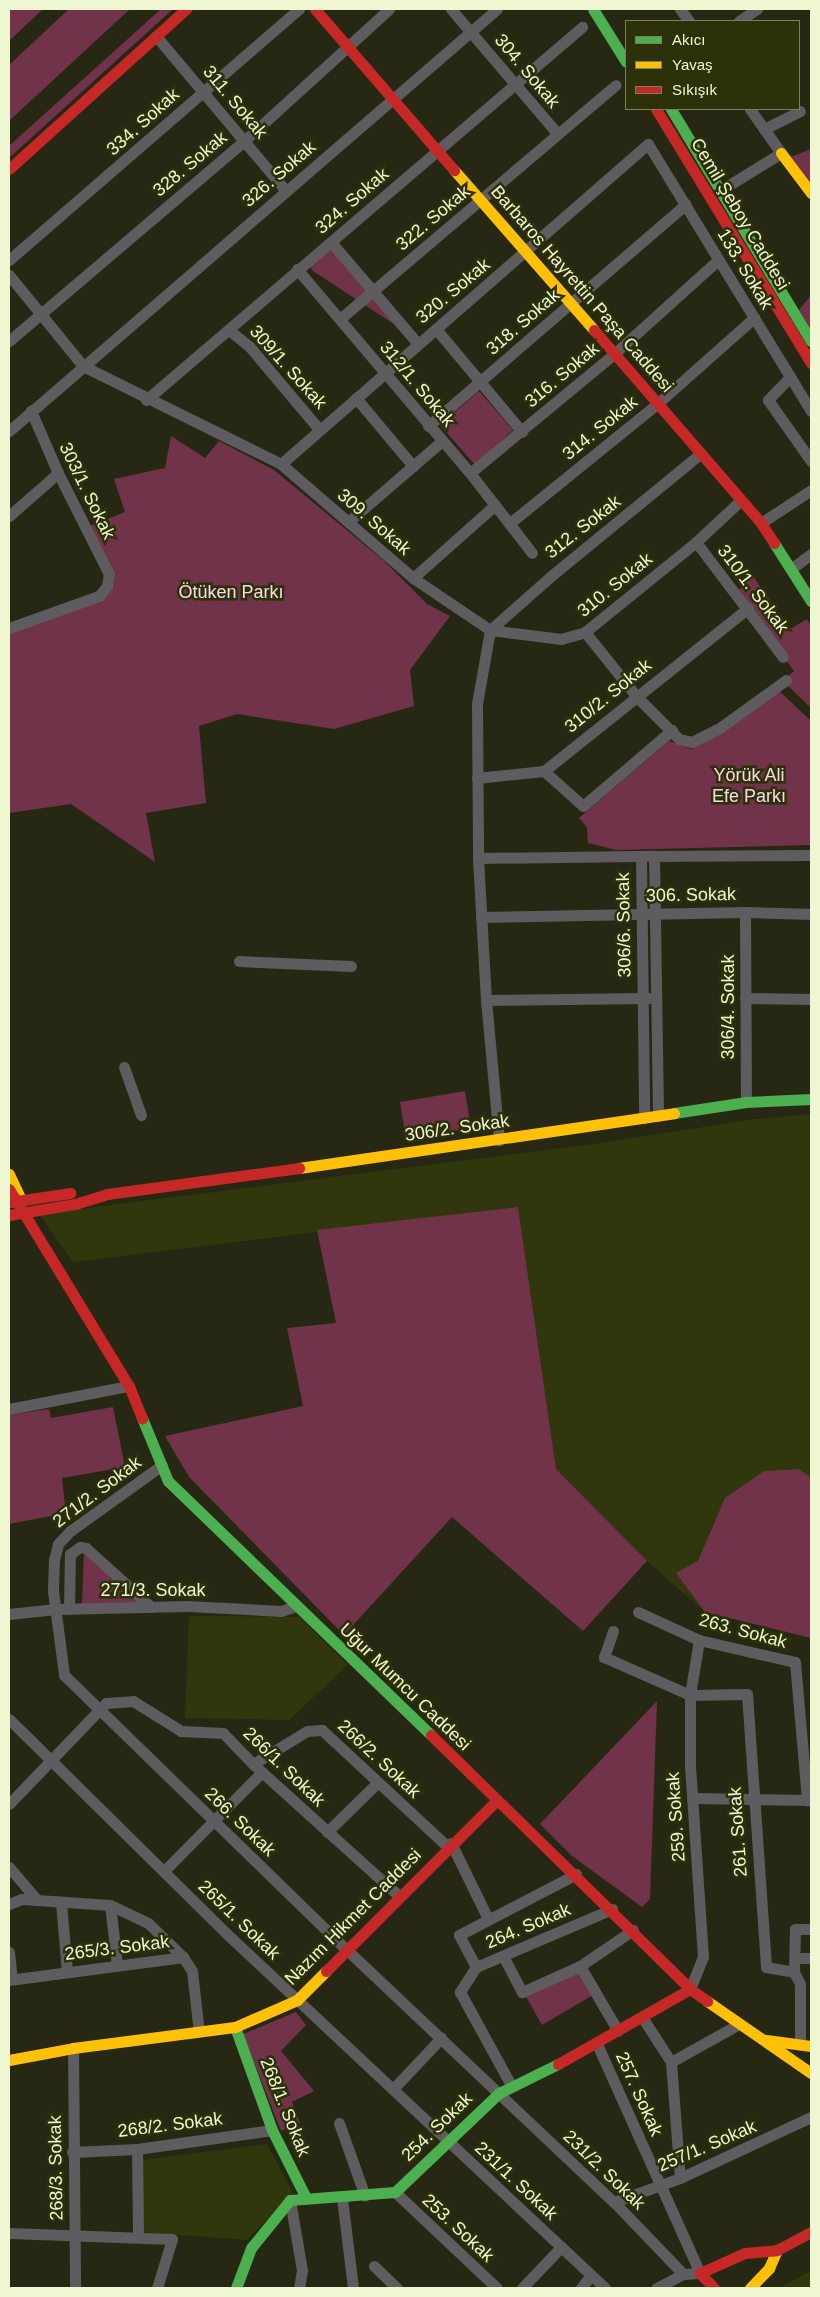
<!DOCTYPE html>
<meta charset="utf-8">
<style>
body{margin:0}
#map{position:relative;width:820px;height:2297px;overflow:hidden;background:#262813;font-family:Helvetica,sans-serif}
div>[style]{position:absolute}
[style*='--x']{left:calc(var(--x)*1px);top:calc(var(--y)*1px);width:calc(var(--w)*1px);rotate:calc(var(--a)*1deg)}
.built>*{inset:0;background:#31370c}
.green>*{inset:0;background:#703349}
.street>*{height:11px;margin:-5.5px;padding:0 5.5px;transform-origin:5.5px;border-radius:5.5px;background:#5e5c5e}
.fast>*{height:11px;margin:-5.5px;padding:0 5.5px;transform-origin:5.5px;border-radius:5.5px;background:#4caf50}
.slow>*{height:11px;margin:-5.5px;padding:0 5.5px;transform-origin:5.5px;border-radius:5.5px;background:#ffc107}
.jam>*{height:11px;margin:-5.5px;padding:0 5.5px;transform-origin:5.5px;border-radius:5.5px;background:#c62828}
span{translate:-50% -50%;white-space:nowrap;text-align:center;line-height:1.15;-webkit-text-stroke:5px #2c310a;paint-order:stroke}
.street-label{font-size:18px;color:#eff7d2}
.park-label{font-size:18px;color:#f9dae4}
.frame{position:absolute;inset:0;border:10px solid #eff7d2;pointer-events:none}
.legend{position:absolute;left:625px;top:20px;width:175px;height:90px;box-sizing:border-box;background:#2c310a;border:1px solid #7a805a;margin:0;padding:6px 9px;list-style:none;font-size:15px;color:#eff7d2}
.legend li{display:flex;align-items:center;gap:10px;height:25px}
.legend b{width:25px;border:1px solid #7a805a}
</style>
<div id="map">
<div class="built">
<i style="clip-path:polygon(811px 1114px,811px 1638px,705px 1612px,647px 1561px,556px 1469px,518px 1207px,73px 1262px,39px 1214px,594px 1144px,755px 1119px)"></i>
<i style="clip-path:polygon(189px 1616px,299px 1617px,348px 1665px,289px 1720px,185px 1718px)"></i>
<i style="clip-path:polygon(267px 2144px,293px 2193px,247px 2240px,141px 2232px,142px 2160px)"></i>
<i style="clip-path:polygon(811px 2271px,811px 2288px,778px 2288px)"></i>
</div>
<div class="green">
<i style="clip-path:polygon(9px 9px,43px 9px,9px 41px)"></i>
<i style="clip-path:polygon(69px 9px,130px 9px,9px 121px,9px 65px)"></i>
<i style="clip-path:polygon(161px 9px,173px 9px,9px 158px,9px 146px)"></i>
<i style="clip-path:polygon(811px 149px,811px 185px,791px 157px)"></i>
<i style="clip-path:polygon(330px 243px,421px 342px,313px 271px,307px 263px)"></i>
<i style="clip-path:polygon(811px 295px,811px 332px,799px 310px)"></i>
<i style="clip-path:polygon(479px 391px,513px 430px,475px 465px,440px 425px)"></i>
<i style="clip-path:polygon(171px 436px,205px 458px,219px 441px,274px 470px,383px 560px,427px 604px,450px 616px,410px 670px,414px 706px,334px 729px,237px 714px,199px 726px,206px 803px,146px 813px,155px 862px,71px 804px,9px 813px,9px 628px,99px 596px,109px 574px,85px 528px,125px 512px,114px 479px,165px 468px)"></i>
<i style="clip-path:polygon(750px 572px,790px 629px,807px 619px,811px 626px,811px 708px,783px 681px,794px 671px,737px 594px)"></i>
<i style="clip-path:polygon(777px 689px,811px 721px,811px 845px,616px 850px,588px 843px,587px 827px,579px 818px,669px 741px,692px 749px,723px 732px)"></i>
<i style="clip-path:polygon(465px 1091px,471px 1128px,406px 1139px,400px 1102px)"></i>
<i style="clip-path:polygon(518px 1207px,556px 1469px,647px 1561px,583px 1631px,452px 1517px,344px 1635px,189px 1477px,165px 1436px,303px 1406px,287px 1328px,336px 1323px,317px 1230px)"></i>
<i style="clip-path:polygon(113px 1407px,125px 1467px,62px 1478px,66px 1513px,9px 1524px,9px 1415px,49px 1409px,51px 1418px)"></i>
<i style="clip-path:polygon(799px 1469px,811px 1478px,811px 1638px,705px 1612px,676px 1573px,698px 1561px,725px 1498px,764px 1471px)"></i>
<i style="clip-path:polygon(84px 1549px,144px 1605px,82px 1604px)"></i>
<i style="clip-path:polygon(657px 1701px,650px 1899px,642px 1907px,572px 1856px,540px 1824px)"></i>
<i style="clip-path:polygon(578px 1970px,593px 1995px,542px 2025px,524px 1993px)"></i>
<i style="clip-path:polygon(296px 2012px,306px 2025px,281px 2051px,314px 2091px,292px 2102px,300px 2123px,281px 2131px,243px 2034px)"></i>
</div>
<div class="street">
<i style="--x:451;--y:9;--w:163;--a:49.5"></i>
<i style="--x:680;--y:9;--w:15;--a:53"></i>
<i style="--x:739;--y:21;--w:22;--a:-34"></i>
<i style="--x:156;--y:36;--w:202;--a:50"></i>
<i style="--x:764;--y:129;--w:40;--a:-26.6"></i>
<i style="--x:721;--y:190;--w:70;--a:-31.7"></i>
<i style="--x:781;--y:153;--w:54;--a:-125.2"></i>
<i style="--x:331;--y:242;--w:134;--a:49.5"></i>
<i style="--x:9;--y:260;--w:384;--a:-40.9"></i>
<i style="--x:297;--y:269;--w:267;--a:49.7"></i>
<i style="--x:470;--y:473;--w:101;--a:52.2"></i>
<i style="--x:9;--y:275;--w:117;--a:50.9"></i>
<i style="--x:83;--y:366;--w:221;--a:26.3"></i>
<i style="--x:281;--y:464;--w:174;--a:40.8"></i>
<i style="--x:413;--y:578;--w:93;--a:34"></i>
<i style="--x:490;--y:630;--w:72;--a:7.2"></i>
<i style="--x:561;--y:639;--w:25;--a:-16"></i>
<i style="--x:585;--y:632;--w:143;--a:-39"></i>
<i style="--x:696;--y:542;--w:60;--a:-43"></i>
<i style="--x:341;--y:318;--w:360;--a:-40.3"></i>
<i style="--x:436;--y:329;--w:134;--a:50.1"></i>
<i style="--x:229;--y:330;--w:26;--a:39"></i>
<i style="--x:249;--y:346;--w:109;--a:49.9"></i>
<i style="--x:9;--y:341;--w:309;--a:-40.4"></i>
<i style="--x:244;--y:141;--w:196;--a:-42.3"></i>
<i style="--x:790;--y:377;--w:32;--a:134"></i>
<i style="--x:768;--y:400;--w:75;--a:54.8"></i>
<i style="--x:356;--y:398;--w:89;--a:50"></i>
<i style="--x:146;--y:400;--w:574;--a:-40.55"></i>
<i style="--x:428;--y:426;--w:340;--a:-40.7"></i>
<i style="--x:9;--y:431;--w:645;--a:-40.85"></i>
<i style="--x:281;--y:464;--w:487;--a:-41.1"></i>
<i style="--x:648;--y:144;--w:313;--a:58.6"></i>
<i style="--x:470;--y:473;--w:188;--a:-39.6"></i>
<i style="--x:615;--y:353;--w:139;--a:-42.1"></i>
<i style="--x:9;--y:516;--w:65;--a:-41.3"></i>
<i style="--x:348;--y:522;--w:124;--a:-40.8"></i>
<i style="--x:510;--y:523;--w:189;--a:-39"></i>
<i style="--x:657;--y:404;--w:130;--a:-41.6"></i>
<i style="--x:761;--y:523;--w:60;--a:-33.4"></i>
<i style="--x:696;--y:542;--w:144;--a:52.9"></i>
<i style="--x:791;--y:569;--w:25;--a:-37"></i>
<i style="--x:413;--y:578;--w:110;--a:-41.7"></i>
<i style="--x:9;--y:628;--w:96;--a:-19.6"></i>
<i style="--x:99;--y:596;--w:13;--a:-51"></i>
<i style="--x:107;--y:586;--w:12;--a:-81"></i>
<i style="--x:109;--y:574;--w:113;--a:-116.8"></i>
<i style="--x:58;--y:473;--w:68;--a:-113.5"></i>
<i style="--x:490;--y:630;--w:75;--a:100"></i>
<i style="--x:477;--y:704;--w:154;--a:89.6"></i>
<i style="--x:478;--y:858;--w:142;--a:86.8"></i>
<i style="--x:486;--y:1000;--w:141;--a:84.7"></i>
<i style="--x:490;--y:630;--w:81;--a:-41.5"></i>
<i style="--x:551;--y:576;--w:193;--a:-39.3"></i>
<i style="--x:585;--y:632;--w:82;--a:51.4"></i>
<i style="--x:636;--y:696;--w:61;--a:45"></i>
<i style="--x:679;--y:739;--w:13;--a:13"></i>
<i style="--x:692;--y:742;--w:33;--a:-27"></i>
<i style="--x:721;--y:727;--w:80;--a:-35.9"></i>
<i style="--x:544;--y:771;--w:52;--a:41.9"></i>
<i style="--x:583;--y:806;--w:117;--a:-40.5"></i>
<i style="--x:477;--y:778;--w:67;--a:-6"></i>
<i style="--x:544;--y:771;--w:261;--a:-38.6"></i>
<i style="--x:641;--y:856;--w:262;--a:89.3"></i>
<i style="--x:654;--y:856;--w:157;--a:-0.4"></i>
<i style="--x:478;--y:858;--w:176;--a:-0.7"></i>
<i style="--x:654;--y:856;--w:260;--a:89.1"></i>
<i style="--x:745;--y:912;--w:190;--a:89.7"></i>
<i style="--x:481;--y:917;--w:264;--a:-1.1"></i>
<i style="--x:745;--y:912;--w:66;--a:1.7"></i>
<i style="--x:239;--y:961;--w:112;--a:2.6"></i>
<i style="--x:745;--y:998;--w:66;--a:0.9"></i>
<i style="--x:486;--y:1000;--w:163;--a:-0.7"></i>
<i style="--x:124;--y:1067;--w:51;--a:70.5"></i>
<i style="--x:9;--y:1409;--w:122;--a:-10.9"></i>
<i style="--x:162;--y:1465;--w:113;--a:144.3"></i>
<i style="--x:70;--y:1531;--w:18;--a:133"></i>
<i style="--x:58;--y:1544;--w:16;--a:104"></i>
<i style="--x:54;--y:1560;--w:31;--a:92"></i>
<i style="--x:53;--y:1591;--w:85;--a:82.5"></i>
<i style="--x:64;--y:1675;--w:393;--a:44.2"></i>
<i style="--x:346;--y:1949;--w:369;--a:43.4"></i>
<i style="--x:614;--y:2202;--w:100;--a:46.2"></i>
<i style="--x:69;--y:1609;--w:55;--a:-89"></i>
<i style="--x:70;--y:1554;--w:12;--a:-35"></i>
<i style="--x:80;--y:1547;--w:6;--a:9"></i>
<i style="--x:86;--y:1548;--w:88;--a:42.2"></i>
<i style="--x:638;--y:1612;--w:67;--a:24.7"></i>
<i style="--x:699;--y:1640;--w:98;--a:12.9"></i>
<i style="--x:795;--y:1662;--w:139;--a:85"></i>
<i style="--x:9;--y:1614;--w:47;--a:-6.1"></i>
<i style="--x:56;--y:1609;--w:131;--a:-1.3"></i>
<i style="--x:187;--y:1606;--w:94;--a:3"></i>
<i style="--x:281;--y:1611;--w:16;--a:-18"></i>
<i style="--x:613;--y:1631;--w:28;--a:109"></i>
<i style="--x:604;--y:1657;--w:94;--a:23.8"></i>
<i style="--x:690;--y:1695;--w:57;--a:-1"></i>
<i style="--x:747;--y:1694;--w:274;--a:86"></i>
<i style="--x:766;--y:1967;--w:28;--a:10"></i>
<i style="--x:794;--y:1972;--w:13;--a:63"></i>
<i style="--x:800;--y:1984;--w:60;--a:90"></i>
<i style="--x:9;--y:1719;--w:306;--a:44.6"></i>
<i style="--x:227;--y:1934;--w:518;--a:43.12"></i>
<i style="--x:253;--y:1764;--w:63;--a:-31.4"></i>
<i style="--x:307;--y:1731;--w:15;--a:-4"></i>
<i style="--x:322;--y:1730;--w:172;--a:42.9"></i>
<i style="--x:693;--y:1798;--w:118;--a:1"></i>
<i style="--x:9;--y:1804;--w:140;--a:-46.2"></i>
<i style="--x:106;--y:1703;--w:27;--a:-4"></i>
<i style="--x:133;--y:1701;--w:57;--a:32"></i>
<i style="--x:181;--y:1731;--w:42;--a:2.7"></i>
<i style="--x:223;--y:1733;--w:43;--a:45.9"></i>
<i style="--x:253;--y:1764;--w:197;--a:42.1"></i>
<i style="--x:327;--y:1832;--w:71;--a:-44.4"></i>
<i style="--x:451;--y:1843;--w:85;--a:64"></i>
<i style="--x:9;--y:1867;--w:43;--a:49.7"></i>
<i style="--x:164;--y:1871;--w:139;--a:-45.3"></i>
<i style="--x:61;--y:1902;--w:70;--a:85.1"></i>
<i style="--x:9;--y:1904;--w:14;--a:-21"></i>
<i style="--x:22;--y:1899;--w:88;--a:3.9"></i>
<i style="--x:110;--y:1905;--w:42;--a:25.3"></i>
<i style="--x:148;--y:1923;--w:49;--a:44.2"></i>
<i style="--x:110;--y:1905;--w:60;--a:83.3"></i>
<i style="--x:9;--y:1952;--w:27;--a:84"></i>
<i style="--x:503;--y:1956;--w:41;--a:62.2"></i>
<i style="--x:522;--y:1992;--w:64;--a:-24.1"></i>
<i style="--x:580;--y:1966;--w:64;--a:-34.2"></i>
<i style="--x:795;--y:1958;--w:16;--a:0"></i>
<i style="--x:580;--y:1966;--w:75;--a:59.7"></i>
<i style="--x:476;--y:1967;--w:36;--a:-118"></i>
<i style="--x:459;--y:1935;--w:132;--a:-27.5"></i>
<i style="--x:476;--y:1967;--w:148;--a:-23.1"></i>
<i style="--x:476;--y:1967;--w:30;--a:123"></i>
<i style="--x:460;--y:1992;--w:108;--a:61.3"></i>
<i style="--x:794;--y:1972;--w:43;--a:-88.7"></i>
<i style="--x:795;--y:1929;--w:16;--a:0"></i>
<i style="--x:9;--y:1980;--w:176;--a:-7.5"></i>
<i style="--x:183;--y:1957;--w:17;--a:57"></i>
<i style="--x:192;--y:1971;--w:61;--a:83.5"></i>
<i style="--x:690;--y:1989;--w:35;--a:-68"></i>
<i style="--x:703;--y:1957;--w:192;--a:-93.9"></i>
<i style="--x:690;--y:1765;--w:70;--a:-90"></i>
<i style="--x:690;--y:1695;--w:56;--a:-80.7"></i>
<i style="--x:642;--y:2017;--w:54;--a:57.2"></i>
<i style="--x:671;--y:2062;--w:116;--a:85.6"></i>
<i style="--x:597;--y:2044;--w:251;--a:65.8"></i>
<i style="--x:700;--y:2273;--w:17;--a:177"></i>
<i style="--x:683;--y:2274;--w:30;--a:152"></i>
<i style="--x:73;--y:2048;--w:240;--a:89.5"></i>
<i style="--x:671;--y:2062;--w:78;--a:-29.2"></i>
<i style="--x:394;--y:2088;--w:69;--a:-46.8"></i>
<i style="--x:339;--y:2123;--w:77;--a:70.4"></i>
<i style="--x:137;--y:2149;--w:87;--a:89.3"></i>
<i style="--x:72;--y:2152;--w:65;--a:-2.6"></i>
<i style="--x:137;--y:2149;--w:136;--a:-8"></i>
<i style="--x:395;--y:2192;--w:140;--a:43.3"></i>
<i style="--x:342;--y:2198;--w:91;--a:83"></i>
<i style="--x:290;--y:2200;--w:71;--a:80.3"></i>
<i style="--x:302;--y:2270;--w:18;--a:99"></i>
<i style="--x:614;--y:2202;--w:70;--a:-20"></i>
<i style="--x:680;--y:2178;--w:145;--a:-25"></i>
<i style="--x:9;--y:2233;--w:163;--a:2.1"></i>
<i style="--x:172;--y:2239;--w:51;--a:107"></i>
<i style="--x:374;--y:2266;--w:32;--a:44"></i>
<i style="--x:522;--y:2288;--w:57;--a:-46.4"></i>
<i style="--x:581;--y:2288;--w:16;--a:-52"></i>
</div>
<div class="fast">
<i style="--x:593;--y:9;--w:62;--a:58.1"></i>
<i style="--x:671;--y:109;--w:271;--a:58.9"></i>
<i style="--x:774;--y:543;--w:69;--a:57.5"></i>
<i style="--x:674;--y:1113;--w:73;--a:-8.7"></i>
<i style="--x:746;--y:1102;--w:65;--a:-2.6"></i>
<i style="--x:142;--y:1418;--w:68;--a:67.6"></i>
<i style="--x:168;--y:1481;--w:366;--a:44"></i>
<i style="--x:235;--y:2027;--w:109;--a:70.2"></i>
<i style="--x:272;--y:2130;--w:76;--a:63.4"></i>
<i style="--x:236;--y:2288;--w:43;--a:-69.4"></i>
<i style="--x:251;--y:2248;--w:62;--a:-50.9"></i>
<i style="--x:290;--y:2200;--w:105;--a:-4.4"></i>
<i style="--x:395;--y:2192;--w:144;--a:-43.6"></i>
<i style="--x:499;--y:2093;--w:66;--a:-26.2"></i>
</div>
<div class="slow">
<i style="--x:781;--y:153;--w:50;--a:53.1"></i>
<i style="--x:454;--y:170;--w:213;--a:48.8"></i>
<i style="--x:299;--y:1168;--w:379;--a:-8.3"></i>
<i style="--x:9;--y:1174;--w:26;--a:65"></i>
<i style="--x:707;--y:2001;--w:126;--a:34.7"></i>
<i style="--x:766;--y:2040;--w:45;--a:7.6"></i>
<i style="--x:9;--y:2060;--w:65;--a:-10.6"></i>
<i style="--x:73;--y:2048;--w:163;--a:-7.4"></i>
<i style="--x:235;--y:2027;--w:68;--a:-23.5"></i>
<i style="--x:297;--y:2000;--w:41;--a:-45"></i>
<i style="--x:750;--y:2288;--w:28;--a:-46"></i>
<i style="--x:769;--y:2268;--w:20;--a:-66"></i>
</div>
<div class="jam">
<i style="--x:315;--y:9;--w:213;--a:49.2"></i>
<i style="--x:656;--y:109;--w:298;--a:58.6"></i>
<i style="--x:9;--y:169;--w:239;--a:-42.1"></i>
<i style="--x:594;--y:330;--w:255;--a:49.1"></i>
<i style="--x:761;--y:523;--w:24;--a:57"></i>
<i style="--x:9;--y:1189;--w:231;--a:58.7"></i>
<i style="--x:129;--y:1386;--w:35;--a:68"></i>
<i style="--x:10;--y:1202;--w:61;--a:-8.5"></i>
<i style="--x:9;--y:1215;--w:67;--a:-9.5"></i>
<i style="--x:75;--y:1204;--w:34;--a:-17"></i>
<i style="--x:107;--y:1194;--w:194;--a:-7.7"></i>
<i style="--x:431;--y:1735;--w:363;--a:44.4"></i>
<i style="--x:690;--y:1989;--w:21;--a:35"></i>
<i style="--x:326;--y:1971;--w:242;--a:-45"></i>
<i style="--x:558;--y:2064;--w:152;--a:-29.6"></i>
<i style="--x:714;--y:2288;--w:21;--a:-133"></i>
<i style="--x:700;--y:2273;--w:49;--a:-24"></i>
<i style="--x:745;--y:2253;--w:32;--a:-5"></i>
<i style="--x:777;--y:2250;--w:38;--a:-28"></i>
</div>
<div class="street-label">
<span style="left:527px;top:71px;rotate:50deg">304. Sokak</span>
<span style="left:235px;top:102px;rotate:50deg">311. Sokak</span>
<span style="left:143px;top:122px;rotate:-42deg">334. Sokak</span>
<span style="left:190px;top:164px;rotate:-40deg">328. Sokak</span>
<span style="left:279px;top:174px;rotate:-41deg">326. Sokak</span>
<span style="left:352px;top:201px;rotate:-41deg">324. Sokak</span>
<span style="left:740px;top:214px;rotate:59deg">Cemil Şeboy Caddesi</span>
<span style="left:433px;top:218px;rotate:-40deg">322. Sokak</span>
<span style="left:745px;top:269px;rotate:59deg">133. Sokak</span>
<span style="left:582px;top:289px;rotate:49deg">Barbaros Hayrettin Paşa Caddesi</span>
<span style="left:453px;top:291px;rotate:-40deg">320. Sokak</span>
<span style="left:523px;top:322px;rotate:-41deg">318. Sokak</span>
<span style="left:288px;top:367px;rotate:48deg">309/1. Sokak</span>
<span style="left:562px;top:375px;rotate:-40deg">316. Sokak</span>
<span style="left:417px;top:384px;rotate:50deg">312/1. Sokak</span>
<span style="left:600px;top:428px;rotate:-39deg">314. Sokak</span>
<span style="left:87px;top:491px;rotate:64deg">303/1. Sokak</span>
<span style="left:374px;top:522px;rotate:41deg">309. Sokak</span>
<span style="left:583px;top:527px;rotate:-38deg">312. Sokak</span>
<span style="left:615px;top:585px;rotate:-39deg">310. Sokak</span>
<span style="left:753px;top:589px;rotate:53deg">310/1. Sokak</span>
<span style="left:608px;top:696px;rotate:-39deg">310/2. Sokak</span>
<span style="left:691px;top:895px;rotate:-1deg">306. Sokak</span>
<span style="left:624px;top:925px;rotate:-91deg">306/6. Sokak</span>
<span style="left:728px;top:1007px;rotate:-90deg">306/4. Sokak</span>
<span style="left:457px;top:1128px;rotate:-8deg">306/2. Sokak</span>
<span style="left:97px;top:1492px;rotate:-37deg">271/2. Sokak</span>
<span style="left:153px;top:1590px">271/3. Sokak</span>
<span style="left:743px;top:1631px;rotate:15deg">263. Sokak</span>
<span style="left:405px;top:1687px;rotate:44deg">Uğur Mumcu Caddesi</span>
<span style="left:379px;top:1759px;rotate:43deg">266/2. Sokak</span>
<span style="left:284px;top:1767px;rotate:44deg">266/1. Sokak</span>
<span style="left:676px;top:1817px;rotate:-94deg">259. Sokak</span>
<span style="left:240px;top:1822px;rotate:44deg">266. Sokak</span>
<span style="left:738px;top:1832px;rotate:-94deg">261. Sokak</span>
<span style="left:353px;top:1917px;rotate:-45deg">Nazım Hikmet Caddesi</span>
<span style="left:239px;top:1920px;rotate:44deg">265/1. Sokak</span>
<span style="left:528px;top:1926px;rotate:-23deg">264. Sokak</span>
<span style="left:117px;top:1948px;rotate:-7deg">265/3. Sokak</span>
<span style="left:639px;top:2094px;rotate:66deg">257. Sokak</span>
<span style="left:285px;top:2107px;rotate:68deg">268/1. Sokak</span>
<span style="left:170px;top:2125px;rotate:-7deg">268/2. Sokak</span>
<span style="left:437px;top:2127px;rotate:-44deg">254. Sokak</span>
<span style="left:707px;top:2146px;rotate:-23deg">257/1. Sokak</span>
<span style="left:56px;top:2168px;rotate:-91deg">268/3. Sokak</span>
<span style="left:604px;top:2170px;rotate:44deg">231/2. Sokak</span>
<span style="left:516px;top:2181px;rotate:43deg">231/1. Sokak</span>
<span style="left:458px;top:2228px;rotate:43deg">253. Sokak</span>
</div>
<div class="park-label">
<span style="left:231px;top:592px">Ötüken Parkı</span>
<span style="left:749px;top:786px">Yörük Ali<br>Efe Parkı</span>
</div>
<div class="frame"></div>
<ul class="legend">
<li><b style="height:6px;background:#4caf50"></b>Akıcı</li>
<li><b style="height:6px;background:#ffc107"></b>Yavaş</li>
<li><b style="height:6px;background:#c62828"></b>Sıkışık</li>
</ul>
</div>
